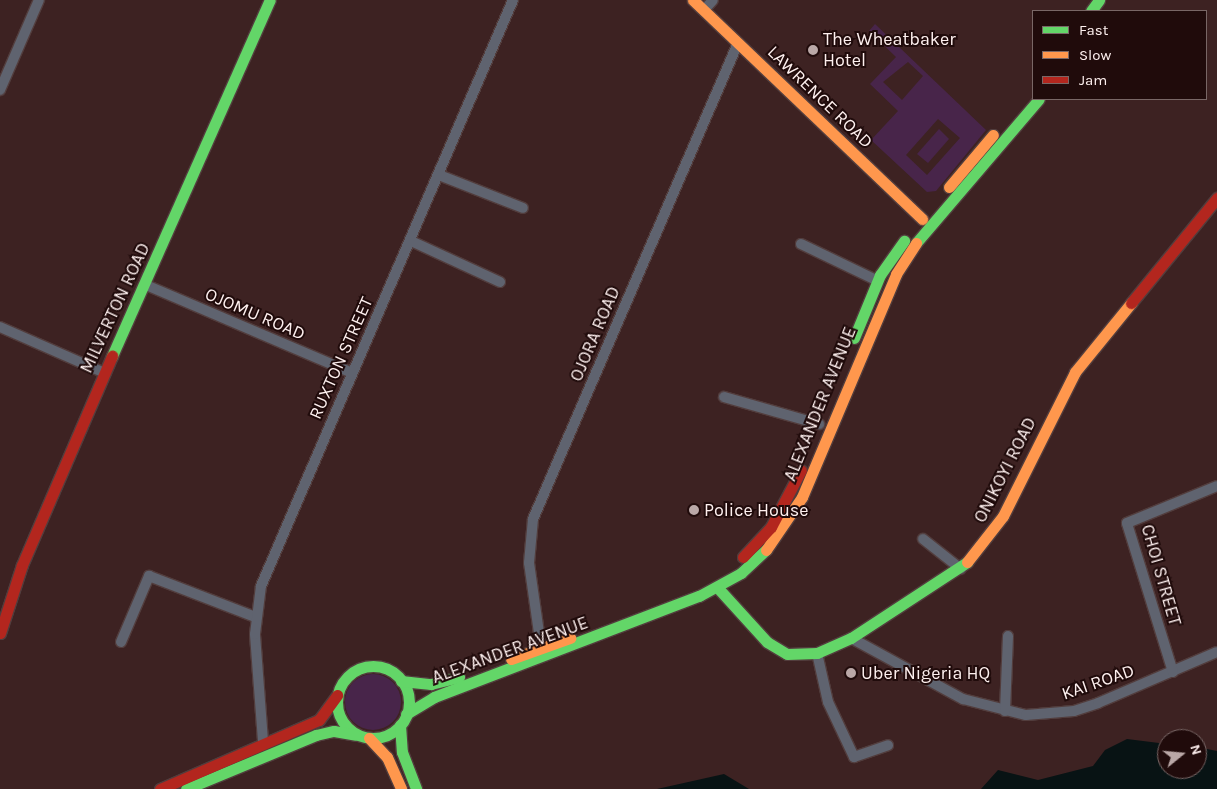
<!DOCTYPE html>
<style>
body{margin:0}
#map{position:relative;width:1217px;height:789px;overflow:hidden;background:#3d2222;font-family:Karla,sans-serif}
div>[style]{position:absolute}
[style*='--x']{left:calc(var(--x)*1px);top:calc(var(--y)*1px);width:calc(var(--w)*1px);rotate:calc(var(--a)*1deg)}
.green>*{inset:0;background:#48254a}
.round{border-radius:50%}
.water>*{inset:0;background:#081314}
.roads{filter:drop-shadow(1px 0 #523d3d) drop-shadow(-1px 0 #523d3d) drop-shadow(0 1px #523d3d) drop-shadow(0 -1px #523d3d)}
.street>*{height:10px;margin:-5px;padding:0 5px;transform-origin:5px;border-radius:5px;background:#5f636f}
.fast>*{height:11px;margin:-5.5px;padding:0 5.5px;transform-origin:5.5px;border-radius:5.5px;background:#63d668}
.fast>.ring{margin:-5.5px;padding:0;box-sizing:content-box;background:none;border:11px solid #63d668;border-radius:50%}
.slow>*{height:11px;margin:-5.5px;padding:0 5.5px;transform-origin:5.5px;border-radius:5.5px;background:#ff974d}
.jam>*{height:11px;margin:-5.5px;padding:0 5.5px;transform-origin:5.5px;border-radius:5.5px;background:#b3261e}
.dots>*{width:14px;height:14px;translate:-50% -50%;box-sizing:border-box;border:2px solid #200b0b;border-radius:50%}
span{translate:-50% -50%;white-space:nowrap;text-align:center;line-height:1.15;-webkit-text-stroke:4px #200b0b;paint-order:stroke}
.poi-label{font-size:18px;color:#fef0ef}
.left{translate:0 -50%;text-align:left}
.street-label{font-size:18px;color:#fef0ef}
.legend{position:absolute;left:1032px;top:10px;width:175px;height:90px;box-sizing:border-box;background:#200b0b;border:1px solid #796766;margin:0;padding:6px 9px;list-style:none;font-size:15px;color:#fef0ef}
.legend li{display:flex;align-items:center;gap:10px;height:25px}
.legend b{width:25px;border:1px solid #796766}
.north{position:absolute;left:1157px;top:729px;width:50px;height:50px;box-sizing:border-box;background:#200b0b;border:1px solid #796766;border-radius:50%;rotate:73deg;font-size:14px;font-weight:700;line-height:20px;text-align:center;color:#fef0ef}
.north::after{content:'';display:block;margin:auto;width:18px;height:22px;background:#baa8a7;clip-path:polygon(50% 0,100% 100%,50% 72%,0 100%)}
</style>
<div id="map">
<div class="green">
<i style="clip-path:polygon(evenodd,875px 24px,986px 130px,936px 191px,927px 192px,871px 140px,898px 111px,870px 84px,896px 57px,869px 31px,875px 24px,908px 62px,923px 76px,902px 100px,883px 82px,908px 62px,875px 24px,938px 119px,960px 138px,927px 175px,906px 155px,938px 119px)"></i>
<i style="clip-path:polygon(939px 129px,949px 139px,928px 163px,917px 154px)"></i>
<i class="round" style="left:345px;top:674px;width:56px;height:56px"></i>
</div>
<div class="water">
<i style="clip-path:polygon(1127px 739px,1167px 744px,1167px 769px,1197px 769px,1197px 747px,1217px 751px,1217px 789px,981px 789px,998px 770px,1038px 780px,1093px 766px,1105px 750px)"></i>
<i style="clip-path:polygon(724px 774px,749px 789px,657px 789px)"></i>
</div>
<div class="roads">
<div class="street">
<i style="--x:704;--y:10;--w:13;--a:-48"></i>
<i style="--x:0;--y:90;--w:98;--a:-66.6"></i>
<i style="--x:439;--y:175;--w:90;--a:21.4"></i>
<i style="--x:411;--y:241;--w:98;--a:24.7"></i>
<i style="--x:801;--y:244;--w:85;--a:25.7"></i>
<i style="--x:146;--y:285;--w:224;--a:23.1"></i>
<i style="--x:0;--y:327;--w:115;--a:23.7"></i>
<i style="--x:724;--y:397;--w:99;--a:15.9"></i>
<i style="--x:923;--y:539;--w:48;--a:38.3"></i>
<i style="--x:851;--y:638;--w:128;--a:28.6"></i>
<i style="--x:963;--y:699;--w:65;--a:14.3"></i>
<i style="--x:1026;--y:715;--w:48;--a:-4.8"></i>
<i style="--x:1074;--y:711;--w:25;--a:-18"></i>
<i style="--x:1098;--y:703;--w:129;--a:-23.2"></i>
<i style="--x:121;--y:642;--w:72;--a:-67"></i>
<i style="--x:149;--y:576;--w:114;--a:21.1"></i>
<i style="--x:541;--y:647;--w:85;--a:-98.1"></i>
<i style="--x:529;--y:563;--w:44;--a:-84.8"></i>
<i style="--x:533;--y:519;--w:518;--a:-66.7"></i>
<i style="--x:817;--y:653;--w:50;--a:77.3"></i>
<i style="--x:828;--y:702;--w:61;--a:64.7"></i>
<i style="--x:854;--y:757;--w:36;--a:-19"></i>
<i style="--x:1173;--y:672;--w:156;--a:-107.2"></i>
<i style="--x:1127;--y:523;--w:97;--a:-22.3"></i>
<i style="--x:1005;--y:711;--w:75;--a:-87.7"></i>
<i style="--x:263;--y:741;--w:107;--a:-94.3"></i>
<i style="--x:255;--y:634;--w:48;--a:-82.9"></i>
<i style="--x:261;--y:586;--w:638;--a:-66.73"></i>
</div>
<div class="fast">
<i style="--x:1091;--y:11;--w:14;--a:-54"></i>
<i style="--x:916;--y:243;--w:189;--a:-49.5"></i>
<i style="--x:854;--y:338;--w:68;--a:-67.6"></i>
<i style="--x:880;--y:275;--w:42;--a:-54.8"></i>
<i style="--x:112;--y:356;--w:389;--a:-66.1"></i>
<i style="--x:717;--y:587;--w:74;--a:47.7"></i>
<i style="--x:767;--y:642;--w:23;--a:31"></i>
<i style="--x:787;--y:654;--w:30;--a:-2"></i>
<i style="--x:817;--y:653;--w:37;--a:-24"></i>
<i style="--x:851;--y:638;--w:139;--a:-33.2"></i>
<i class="ring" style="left:337px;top:666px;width:61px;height:61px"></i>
<i style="--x:401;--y:681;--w:30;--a:6"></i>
<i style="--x:431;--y:684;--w:29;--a:-14"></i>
<i style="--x:406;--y:714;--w:33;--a:-31"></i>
<i style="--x:434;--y:697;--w:284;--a:-20.9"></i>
<i style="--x:699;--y:596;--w:48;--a:-28.7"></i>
<i style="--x:741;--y:573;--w:34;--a:-43"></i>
<i style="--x:400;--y:725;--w:27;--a:86"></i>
<i style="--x:402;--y:752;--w:40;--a:69"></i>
<i style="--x:186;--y:789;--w:141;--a:-22.6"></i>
<i style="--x:316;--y:735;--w:18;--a:-13"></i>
<i style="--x:334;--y:731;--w:22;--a:10"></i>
</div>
<div class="slow">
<i style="--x:693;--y:0;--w:317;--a:43.7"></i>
<i style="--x:949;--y:187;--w:68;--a:-49.8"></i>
<i style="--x:766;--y:550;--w:64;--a:-55.8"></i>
<i style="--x:802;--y:497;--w:242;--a:-67.1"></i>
<i style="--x:896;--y:274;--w:37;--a:-57"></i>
<i style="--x:967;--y:562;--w:58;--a:-52"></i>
<i style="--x:1003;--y:516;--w:161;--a:-63.4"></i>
<i style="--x:1075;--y:372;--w:89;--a:-50.9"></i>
<i style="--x:511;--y:659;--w:63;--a:-19.6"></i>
<i style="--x:369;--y:738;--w:26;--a:47"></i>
<i style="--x:387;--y:757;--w:35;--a:66"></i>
</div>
<div class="jam">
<i style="--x:1131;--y:303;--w:136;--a:-50.7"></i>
<i style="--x:743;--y:557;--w:41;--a:-47"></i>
<i style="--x:771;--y:527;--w:64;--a:-62.2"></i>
<i style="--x:0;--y:633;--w:71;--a:-72.1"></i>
<i style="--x:22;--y:565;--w:228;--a:-66.7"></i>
<i style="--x:160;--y:789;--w:173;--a:-23.5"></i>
<i style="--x:319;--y:720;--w:31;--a:-54"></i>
</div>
</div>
<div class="dots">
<i style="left:813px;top:50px;background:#baa8a7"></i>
<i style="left:694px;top:510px;background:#baa8a7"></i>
<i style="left:851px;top:673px;background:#baa8a7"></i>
</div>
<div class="poi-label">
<span class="left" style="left:823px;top:50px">The Wheatbaker<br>Hotel</span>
<span class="left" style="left:704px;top:510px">Police House</span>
<span class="left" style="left:861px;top:673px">Uber Nigeria HQ</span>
</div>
<div class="street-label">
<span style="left:820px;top:97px;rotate:44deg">LAWRENCE ROAD</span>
<span style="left:115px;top:308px;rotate:-65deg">MILVERTON ROAD</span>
<span style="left:255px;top:314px;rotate:23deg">OJOMU ROAD</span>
<span style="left:595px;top:334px;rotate:-67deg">OJORA ROAD</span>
<span style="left:341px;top:358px;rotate:-66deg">RUXTON STREET</span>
<span style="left:820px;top:404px;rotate:-68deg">ALEXANDER AVENUE</span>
<span style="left:1005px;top:470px;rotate:-63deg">ONIKOYI ROAD</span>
<span style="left:1161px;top:575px;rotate:74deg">CHOI STREET</span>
<span style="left:510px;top:650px;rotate:-20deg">ALEXANDER AVENUE</span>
<span style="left:1098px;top:682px;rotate:-19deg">KAI ROAD</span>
</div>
<ul class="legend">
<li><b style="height:6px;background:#63d668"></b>Fast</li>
<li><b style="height:6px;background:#ff974d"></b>Slow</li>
<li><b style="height:6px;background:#b3261e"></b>Jam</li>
</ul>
<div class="north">N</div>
</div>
